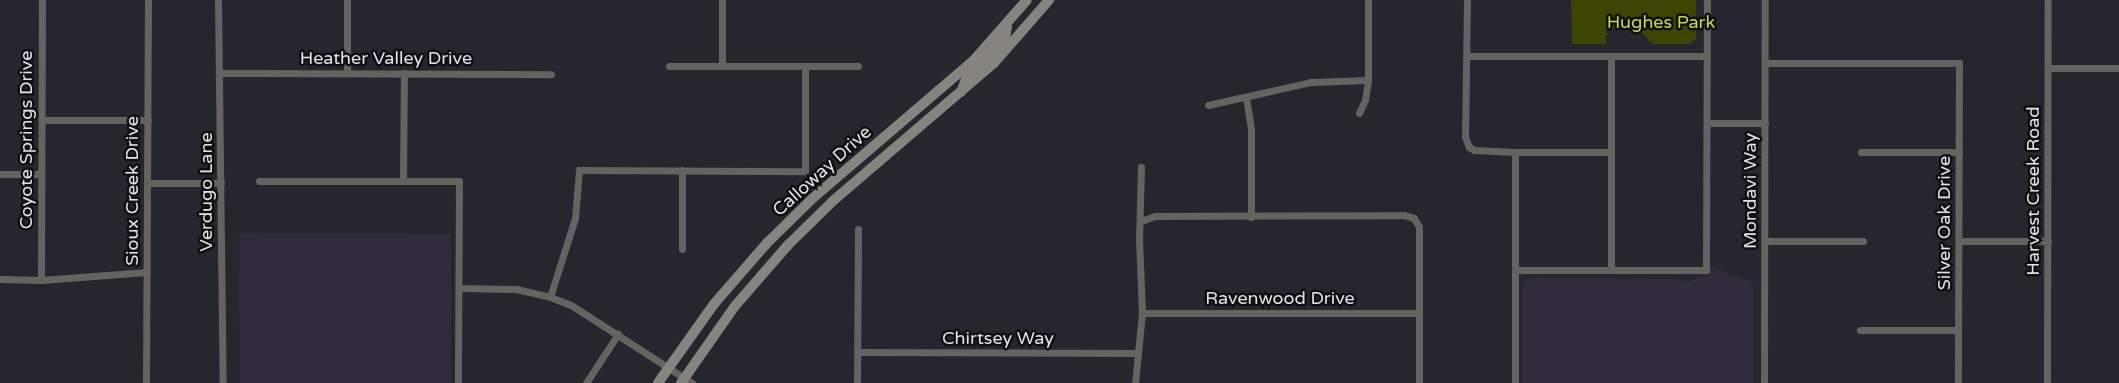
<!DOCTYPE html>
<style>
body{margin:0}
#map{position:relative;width:2119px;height:383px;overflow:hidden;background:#26262e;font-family:"Varela Round",sans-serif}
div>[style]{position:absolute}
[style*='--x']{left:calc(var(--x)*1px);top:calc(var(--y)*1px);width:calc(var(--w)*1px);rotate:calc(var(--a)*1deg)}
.education>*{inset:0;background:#312b3c}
.green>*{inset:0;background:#3e4401}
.street>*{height:7px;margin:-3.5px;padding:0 3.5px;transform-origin:3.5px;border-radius:3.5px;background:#64635f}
.secondary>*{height:10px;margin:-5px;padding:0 5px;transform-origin:5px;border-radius:5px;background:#86847f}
span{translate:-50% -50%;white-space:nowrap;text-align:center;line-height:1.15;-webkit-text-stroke:5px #101013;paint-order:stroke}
.park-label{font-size:18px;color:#c6d64e}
.street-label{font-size:18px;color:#e2e2e7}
</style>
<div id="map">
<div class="education">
<i style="clip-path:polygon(239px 233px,451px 234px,451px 383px,240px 383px)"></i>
<i style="clip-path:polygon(1712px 267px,1753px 282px,1753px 383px,1522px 383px,1522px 283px,1527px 278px,1671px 279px,1690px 281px,1700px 277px)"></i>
</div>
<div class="green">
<i style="clip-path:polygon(1571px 0,1696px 0,1696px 39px,1690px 44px,1653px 44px,1638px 29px,1608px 29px,1606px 31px,1609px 35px,1606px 35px,1606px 44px,1572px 44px)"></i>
</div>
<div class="street">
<i style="--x:218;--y:0;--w:383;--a:89.3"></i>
<i style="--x:1467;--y:0;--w:137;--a:90.8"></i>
<i style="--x:1465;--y:137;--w:11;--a:68"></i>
<i style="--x:1469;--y:147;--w:6;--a:31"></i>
<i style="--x:1474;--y:150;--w:41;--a:2.8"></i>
<i style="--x:1515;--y:152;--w:96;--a:0"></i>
<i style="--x:1467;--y:56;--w:240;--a:0"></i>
<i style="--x:1765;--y:63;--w:194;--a:0"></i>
<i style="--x:1959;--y:63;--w:320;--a:90.2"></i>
<i style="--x:669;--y:66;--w:189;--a:0"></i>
<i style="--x:722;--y:66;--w:66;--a:-90"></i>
<i style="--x:2048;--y:68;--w:71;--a:0"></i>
<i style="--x:220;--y:73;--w:331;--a:0.2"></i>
<i style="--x:347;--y:73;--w:73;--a:-90"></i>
<i style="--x:1246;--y:97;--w:32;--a:81"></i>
<i style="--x:1251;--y:129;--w:88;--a:90"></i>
<i style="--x:1208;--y:105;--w:106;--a:-12.6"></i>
<i style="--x:1311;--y:82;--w:57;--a:-2"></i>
<i style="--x:1359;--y:113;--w:14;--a:-65"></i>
<i style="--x:1365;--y:100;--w:20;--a:-81"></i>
<i style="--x:1368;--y:80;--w:80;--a:-90"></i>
<i style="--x:42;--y:120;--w:106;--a:0"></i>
<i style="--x:1707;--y:123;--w:58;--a:0"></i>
<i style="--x:1861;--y:152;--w:98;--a:0"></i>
<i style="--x:0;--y:174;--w:41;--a:0"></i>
<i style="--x:259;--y:181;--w:200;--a:0"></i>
<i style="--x:459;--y:181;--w:202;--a:90.3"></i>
<i style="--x:403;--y:181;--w:108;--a:-89.5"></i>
<i style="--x:147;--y:183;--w:74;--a:0"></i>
<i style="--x:1141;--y:221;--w:15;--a:-20"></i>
<i style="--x:1155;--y:216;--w:249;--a:-0.2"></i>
<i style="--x:1404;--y:215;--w:10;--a:17"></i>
<i style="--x:1414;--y:218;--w:10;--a:61"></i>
<i style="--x:1419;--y:227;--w:156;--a:90"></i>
<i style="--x:1765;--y:241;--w:98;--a:0"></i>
<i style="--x:1959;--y:241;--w:89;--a:0"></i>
<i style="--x:682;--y:249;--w:79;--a:-90"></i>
<i style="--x:1515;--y:270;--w:191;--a:0"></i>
<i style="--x:1706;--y:270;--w:270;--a:-89.8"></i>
<i style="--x:1611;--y:270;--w:214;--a:-90"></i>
<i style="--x:0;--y:279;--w:41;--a:1.4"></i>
<i style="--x:41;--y:280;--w:106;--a:-4.3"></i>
<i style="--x:41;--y:280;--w:280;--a:-89.8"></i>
<i style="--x:459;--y:288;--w:57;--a:1"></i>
<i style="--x:516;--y:289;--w:35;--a:13"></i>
<i style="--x:550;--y:297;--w:22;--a:21"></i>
<i style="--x:571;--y:305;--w:144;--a:32.8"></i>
<i style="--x:550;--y:297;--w:83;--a:-72.4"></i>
<i style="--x:575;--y:218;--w:48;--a:-85.2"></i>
<i style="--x:579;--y:170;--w:226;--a:0.3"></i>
<i style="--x:805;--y:171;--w:105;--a:-90"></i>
<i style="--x:1142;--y:313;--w:277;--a:0"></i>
<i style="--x:1860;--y:330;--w:98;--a:0"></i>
<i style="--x:858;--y:352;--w:280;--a:0.2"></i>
<i style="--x:146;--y:383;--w:383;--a:-89.7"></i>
<i style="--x:586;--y:383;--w:59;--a:-56.9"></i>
<i style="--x:857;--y:383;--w:154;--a:-89.6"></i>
<i style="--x:1135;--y:383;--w:70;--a:-84.3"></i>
<i style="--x:1142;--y:313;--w:74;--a:-92.3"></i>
<i style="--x:1139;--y:239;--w:72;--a:-88.4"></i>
<i style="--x:1515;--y:383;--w:231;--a:-90"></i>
<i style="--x:1764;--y:383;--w:383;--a:-89.9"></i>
<i style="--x:2047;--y:383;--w:383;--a:-89.9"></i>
</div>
<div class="secondary">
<i style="--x:961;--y:92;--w:14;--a:-69"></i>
<i style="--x:966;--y:79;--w:56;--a:-45.7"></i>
<i style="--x:1005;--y:39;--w:13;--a:-81"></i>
<i style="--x:658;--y:383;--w:97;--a:-54.7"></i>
<i style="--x:714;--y:304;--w:81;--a:-49"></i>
<i style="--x:767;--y:243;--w:64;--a:-44.4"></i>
<i style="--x:813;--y:198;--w:211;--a:-40.6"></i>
<i style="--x:973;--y:61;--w:81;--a:-48.5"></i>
<i style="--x:681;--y:383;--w:94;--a:-55"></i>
<i style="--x:735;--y:306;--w:81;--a:-49"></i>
<i style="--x:788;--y:245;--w:64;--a:-44.4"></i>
<i style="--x:834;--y:200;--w:211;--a:-40.6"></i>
<i style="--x:994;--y:63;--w:84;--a:-48.9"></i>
</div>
<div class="park-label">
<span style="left:1661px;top:22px">Hughes Park</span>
</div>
<div class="street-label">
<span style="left:386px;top:58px">Heather Valley Drive</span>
<span style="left:26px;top:140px;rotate:-90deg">Coyote Springs Drive</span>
<span style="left:822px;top:171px;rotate:-42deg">Calloway Drive</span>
<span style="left:132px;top:191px;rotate:-90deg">Sioux Creek Drive</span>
<span style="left:1750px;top:191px;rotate:-90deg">Mondavi Way</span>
<span style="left:2033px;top:191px;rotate:-90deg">Harvest Creek Road</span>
<span style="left:206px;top:192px;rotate:-90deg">Verdugo Lane</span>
<span style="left:1944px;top:223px;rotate:-90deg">Silver Oak Drive</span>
<span style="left:1280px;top:298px">Ravenwood Drive</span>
<span style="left:998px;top:338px">Chirtsey Way</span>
</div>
</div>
